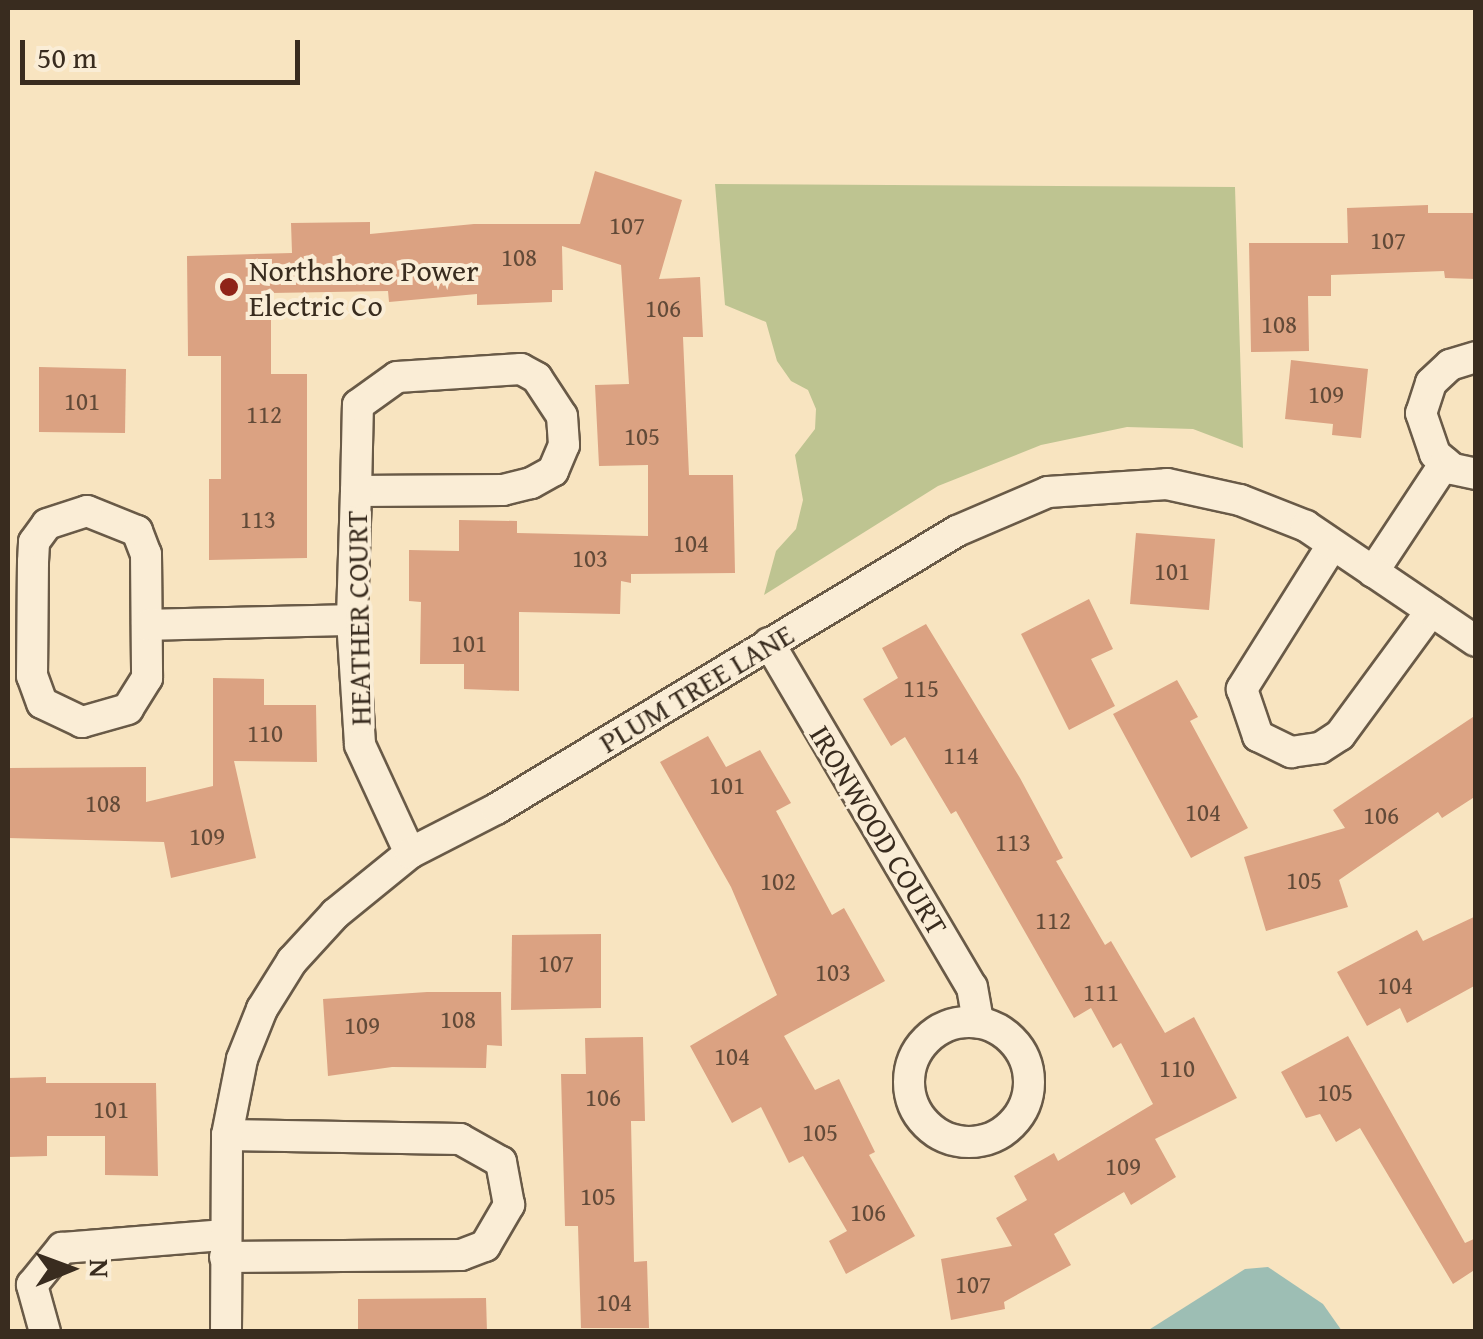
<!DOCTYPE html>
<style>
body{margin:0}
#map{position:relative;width:1483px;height:1339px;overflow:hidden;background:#f8e4c0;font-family:"Gentium Book Plus",serif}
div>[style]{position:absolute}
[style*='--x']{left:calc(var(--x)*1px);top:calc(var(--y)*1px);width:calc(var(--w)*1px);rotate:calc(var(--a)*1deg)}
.green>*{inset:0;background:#bec491}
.water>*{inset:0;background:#9dbeb4}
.building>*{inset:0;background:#dba282}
.roads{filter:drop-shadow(2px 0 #695a47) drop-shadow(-2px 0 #695a47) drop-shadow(0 2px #695a47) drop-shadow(0 -2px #695a47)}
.minor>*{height:30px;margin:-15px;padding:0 15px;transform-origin:15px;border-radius:15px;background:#faedd6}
.minor>.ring{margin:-15px;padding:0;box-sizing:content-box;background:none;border:30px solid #faedd6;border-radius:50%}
.dots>*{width:28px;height:28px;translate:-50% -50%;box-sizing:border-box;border:5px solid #faedd6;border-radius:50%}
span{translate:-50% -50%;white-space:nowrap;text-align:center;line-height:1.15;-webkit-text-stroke:8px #faedd6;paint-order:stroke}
.number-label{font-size:25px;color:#624a38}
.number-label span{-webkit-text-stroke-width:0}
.poi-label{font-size:30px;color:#392c1f}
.left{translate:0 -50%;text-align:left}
.street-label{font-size:30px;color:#392c1f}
.frame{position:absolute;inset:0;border:10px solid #392c1f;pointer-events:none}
.north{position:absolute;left:20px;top:1219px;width:100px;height:100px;-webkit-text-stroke:8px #faedd6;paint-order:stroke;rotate:89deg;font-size:28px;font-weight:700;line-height:40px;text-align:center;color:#392c1f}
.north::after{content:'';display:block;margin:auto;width:35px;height:45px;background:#392c1f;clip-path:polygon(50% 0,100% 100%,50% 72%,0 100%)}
.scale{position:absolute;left:20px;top:40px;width:280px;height:45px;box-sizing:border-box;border:5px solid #392c1f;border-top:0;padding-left:12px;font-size:30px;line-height:35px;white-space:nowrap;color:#392c1f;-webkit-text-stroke:8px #faedd6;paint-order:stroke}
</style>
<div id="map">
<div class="green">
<i style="clip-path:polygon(715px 184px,1235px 187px,1243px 448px,1193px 429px,1127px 427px,1041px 445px,938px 486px,764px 595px,776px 551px,796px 529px,803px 500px,795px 455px,815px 429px,816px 409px,808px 390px,791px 381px,777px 361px,766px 322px,725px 305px)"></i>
</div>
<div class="water">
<i style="clip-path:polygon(1268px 1267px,1323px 1304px,1342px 1331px,1147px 1331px,1245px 1269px)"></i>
</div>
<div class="building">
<i style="clip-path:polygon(595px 171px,682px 200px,659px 279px,700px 277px,703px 337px,683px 337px,689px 475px,733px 475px,735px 573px,631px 574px,631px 583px,621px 581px,620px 614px,519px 612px,519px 691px,464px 689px,464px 664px,420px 664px,421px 602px,409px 601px,409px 550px,459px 551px,459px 520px,517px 521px,517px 533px,648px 536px,648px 465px,599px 466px,595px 385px,629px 384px,621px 265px,562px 246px,563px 290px,552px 290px,552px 302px,477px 305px,477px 294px,389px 302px,388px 291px,271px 293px,271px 374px,307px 374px,307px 558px,209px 560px,209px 479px,221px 479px,221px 356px,188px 356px,187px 256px,292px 253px,291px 223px,370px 222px,370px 234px,474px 224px,580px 224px)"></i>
<i style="clip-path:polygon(1428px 205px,1428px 213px,1476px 213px,1476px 279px,1445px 278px,1444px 271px,1331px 275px,1331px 296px,1308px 296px,1309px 351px,1251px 352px,1249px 243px,1348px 243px,1347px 208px)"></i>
<i style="clip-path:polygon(1291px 360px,1368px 369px,1361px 438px,1332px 435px,1333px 424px,1285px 419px)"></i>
<i style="clip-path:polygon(39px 367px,126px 369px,125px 433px,39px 432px)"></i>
<i style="clip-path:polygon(1136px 533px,1215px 539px,1209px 610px,1130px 604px)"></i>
<i style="clip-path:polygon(1089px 599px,1113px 649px,1091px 659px,1115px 706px,1069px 730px,1021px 634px)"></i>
<i style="clip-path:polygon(926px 624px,1020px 778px,1063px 858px,1056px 861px,1105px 945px,1111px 941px,1165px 1033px,1194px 1017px,1237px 1098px,1155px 1139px,1176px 1177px,1131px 1205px,1124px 1192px,1054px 1234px,1071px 1265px,1004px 1302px,1005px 1309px,951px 1320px,941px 1259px,1012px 1246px,996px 1218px,1027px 1200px,1014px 1176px,1054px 1153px,1058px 1161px,1153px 1104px,1121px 1043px,1113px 1048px,1091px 1008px,1074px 1018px,956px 811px,951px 814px,905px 737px,891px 746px,863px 699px,898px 678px,882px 648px)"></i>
<i style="clip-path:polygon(213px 678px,264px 679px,264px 705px,316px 705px,317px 762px,234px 761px,256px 858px,171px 878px,164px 842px,8px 838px,8px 768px,146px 767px,146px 802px,213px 786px)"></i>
<i style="clip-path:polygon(1177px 680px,1198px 717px,1190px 721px,1248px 828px,1191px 858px,1113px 714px)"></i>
<i style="clip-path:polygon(1476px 715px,1476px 796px,1442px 818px,1438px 812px,1339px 880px,1348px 907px,1266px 931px,1244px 857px,1345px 828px,1333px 810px)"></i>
<i style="clip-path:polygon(708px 736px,726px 767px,760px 750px,791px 803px,776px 811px,832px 915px,844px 908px,885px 981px,784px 1036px,815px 1090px,839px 1079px,875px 1152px,869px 1155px,915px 1236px,846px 1274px,829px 1241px,847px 1231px,803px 1156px,789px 1163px,761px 1107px,732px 1123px,690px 1046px,777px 995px,731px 887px,660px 762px)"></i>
<i style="clip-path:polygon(1476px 916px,1476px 985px,1407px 1023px,1400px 1008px,1367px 1026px,1337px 972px,1417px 930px,1423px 941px)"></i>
<i style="clip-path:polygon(601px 934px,601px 1008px,511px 1010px,512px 935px)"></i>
<i style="clip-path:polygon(427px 992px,501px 992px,502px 1046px,487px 1045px,486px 1068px,392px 1067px,328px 1076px,323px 999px)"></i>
<i style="clip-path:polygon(1348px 1036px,1465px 1243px,1476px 1238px,1476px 1269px,1453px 1284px,1360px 1128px,1336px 1142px,1320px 1114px,1306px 1118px,1281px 1072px)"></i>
<i style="clip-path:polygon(643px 1037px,645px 1121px,631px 1121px,634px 1262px,647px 1261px,649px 1328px,581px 1328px,578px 1226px,565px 1226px,561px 1074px,586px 1074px,585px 1038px)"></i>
<i style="clip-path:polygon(46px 1077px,46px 1083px,156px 1083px,158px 1176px,105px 1175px,105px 1136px,47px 1136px,47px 1156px,8px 1157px,8px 1078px)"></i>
<i style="clip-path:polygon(486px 1298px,487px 1332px,358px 1332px,358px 1299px)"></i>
</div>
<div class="roads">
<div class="minor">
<i style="--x:1476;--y:357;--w:27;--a:163"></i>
<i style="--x:1450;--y:365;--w:26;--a:137"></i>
<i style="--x:1431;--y:383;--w:32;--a:108"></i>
<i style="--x:1421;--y:413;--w:43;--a:71.1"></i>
<i style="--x:1435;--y:454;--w:23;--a:40"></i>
<i style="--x:1453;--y:469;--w:24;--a:12"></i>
<i style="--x:356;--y:491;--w:86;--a:-88.7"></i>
<i style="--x:358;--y:405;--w:48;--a:-35.7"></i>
<i style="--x:397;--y:377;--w:124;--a:-3.7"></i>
<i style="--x:521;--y:369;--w:18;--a:29"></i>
<i style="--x:537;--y:378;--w:45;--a:56.7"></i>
<i style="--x:562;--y:416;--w:29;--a:86"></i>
<i style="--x:564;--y:445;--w:28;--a:113"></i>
<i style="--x:553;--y:471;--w:25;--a:151"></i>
<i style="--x:531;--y:483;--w:29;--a:166"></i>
<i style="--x:503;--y:490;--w:147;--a:179.6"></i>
<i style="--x:356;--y:491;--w:129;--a:91.8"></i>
<i style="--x:352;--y:620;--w:125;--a:86.3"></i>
<i style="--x:360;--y:745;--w:119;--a:65.2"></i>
<i style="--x:87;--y:511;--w:54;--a:21.8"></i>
<i style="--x:137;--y:531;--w:25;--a:69"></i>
<i style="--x:146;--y:554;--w:124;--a:89.5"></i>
<i style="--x:147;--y:678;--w:36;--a:122"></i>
<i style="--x:128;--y:709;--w:48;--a:164.2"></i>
<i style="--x:82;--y:722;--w:44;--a:-154.6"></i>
<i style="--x:42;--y:703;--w:29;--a:-110"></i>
<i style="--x:32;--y:676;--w:114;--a:-89.5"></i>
<i style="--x:33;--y:562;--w:20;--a:-87"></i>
<i style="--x:34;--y:542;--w:22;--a:-54"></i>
<i style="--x:47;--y:524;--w:42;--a:-18"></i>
<i style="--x:1331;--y:547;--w:168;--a:122.1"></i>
<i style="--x:1242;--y:689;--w:50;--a:71.2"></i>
<i style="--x:1258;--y:736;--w:37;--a:26"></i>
<i style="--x:1291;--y:752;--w:29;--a:-8"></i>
<i style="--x:1320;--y:748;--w:24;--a:-33"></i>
<i style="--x:1340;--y:735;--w:154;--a:-53.7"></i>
<i style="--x:1373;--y:572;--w:131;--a:-56.6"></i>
<i style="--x:147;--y:625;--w:205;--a:-1.4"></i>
<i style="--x:769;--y:643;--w:399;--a:59.5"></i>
<i style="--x:972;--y:987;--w:36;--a:80"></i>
<i class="ring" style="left:909px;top:1022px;width:90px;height:90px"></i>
<i style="--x:225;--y:1257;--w:236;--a:-0.5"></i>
<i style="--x:461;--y:1255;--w:26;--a:-21"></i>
<i style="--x:485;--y:1246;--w:48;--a:-59.7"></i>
<i style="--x:509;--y:1205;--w:44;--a:-100.5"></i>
<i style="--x:501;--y:1162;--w:47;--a:-150.7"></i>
<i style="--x:460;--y:1139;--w:233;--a:-179"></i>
<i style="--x:45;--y:1332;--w:49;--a:-105.5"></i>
<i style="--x:32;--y:1285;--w:48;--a:-51"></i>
<i style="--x:62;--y:1248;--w:164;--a:-4.6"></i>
<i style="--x:226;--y:1332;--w:197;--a:-89.7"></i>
<i style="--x:227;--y:1135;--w:77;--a:-78.8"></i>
<i style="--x:242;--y:1059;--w:54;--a:-68.2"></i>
<i style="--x:262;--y:1009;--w:57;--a:-58"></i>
<i style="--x:292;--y:961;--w:64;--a:-47.5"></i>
<i style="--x:335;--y:914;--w:97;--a:-39.1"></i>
<i style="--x:410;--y:853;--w:97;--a:-27.1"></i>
<i style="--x:496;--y:809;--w:538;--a:-31.09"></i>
<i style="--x:957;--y:531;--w:99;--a:-23.2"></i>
<i style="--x:1048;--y:492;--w:119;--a:-3.8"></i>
<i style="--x:1167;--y:484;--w:75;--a:12.4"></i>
<i style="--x:1240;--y:500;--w:71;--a:21.5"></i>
<i style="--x:1306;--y:526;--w:205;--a:34.1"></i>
</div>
</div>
<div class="dots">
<i style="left:229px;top:287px;background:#8f2418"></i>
</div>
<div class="number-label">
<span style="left:627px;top:225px">107</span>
<span style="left:1388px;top:240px">107</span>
<span style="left:519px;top:257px">108</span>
<span style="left:663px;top:308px">106</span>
<span style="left:1279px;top:324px">108</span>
<span style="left:1326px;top:394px">109</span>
<span style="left:82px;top:401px">101</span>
<span style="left:264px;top:414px">112</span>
<span style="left:642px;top:436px">105</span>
<span style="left:258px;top:519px">113</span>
<span style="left:691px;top:543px">104</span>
<span style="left:590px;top:558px">103</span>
<span style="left:1172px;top:571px">101</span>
<span style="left:469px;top:643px">101</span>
<span style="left:921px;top:688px">115</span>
<span style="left:265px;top:733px">110</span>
<span style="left:961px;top:755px">114</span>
<span style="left:727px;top:785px">101</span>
<span style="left:103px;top:803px">108</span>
<span style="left:1203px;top:812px">104</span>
<span style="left:1381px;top:815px">106</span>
<span style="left:207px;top:836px">109</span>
<span style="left:1013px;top:842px">113</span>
<span style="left:1304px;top:880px">105</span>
<span style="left:778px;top:881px">102</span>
<span style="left:1053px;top:920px">112</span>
<span style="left:556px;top:963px">107</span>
<span style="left:833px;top:972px">103</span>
<span style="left:1395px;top:985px">104</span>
<span style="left:1101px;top:992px">111</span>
<span style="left:458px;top:1019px">108</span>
<span style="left:362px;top:1025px">109</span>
<span style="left:732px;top:1056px">104</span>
<span style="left:1177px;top:1068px">110</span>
<span style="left:1335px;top:1092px">105</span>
<span style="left:603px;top:1097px">106</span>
<span style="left:111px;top:1109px">101</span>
<span style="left:820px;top:1132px">105</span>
<span style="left:1123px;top:1166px">109</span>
<span style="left:598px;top:1196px">105</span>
<span style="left:868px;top:1212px">106</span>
<span style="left:973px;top:1284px">107</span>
<span style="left:614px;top:1302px">104</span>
</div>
<div class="poi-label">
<span class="left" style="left:249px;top:287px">Northshore Power<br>Electric Co</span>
</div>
<div class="street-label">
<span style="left:358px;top:618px;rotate:-91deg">HEATHER COURT</span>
<span style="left:696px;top:688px;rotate:-31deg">PLUM TREE LANE</span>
<span style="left:879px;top:830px;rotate:59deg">IRONWOOD COURT</span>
</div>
<div class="frame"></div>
<div class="north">N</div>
<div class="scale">50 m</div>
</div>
